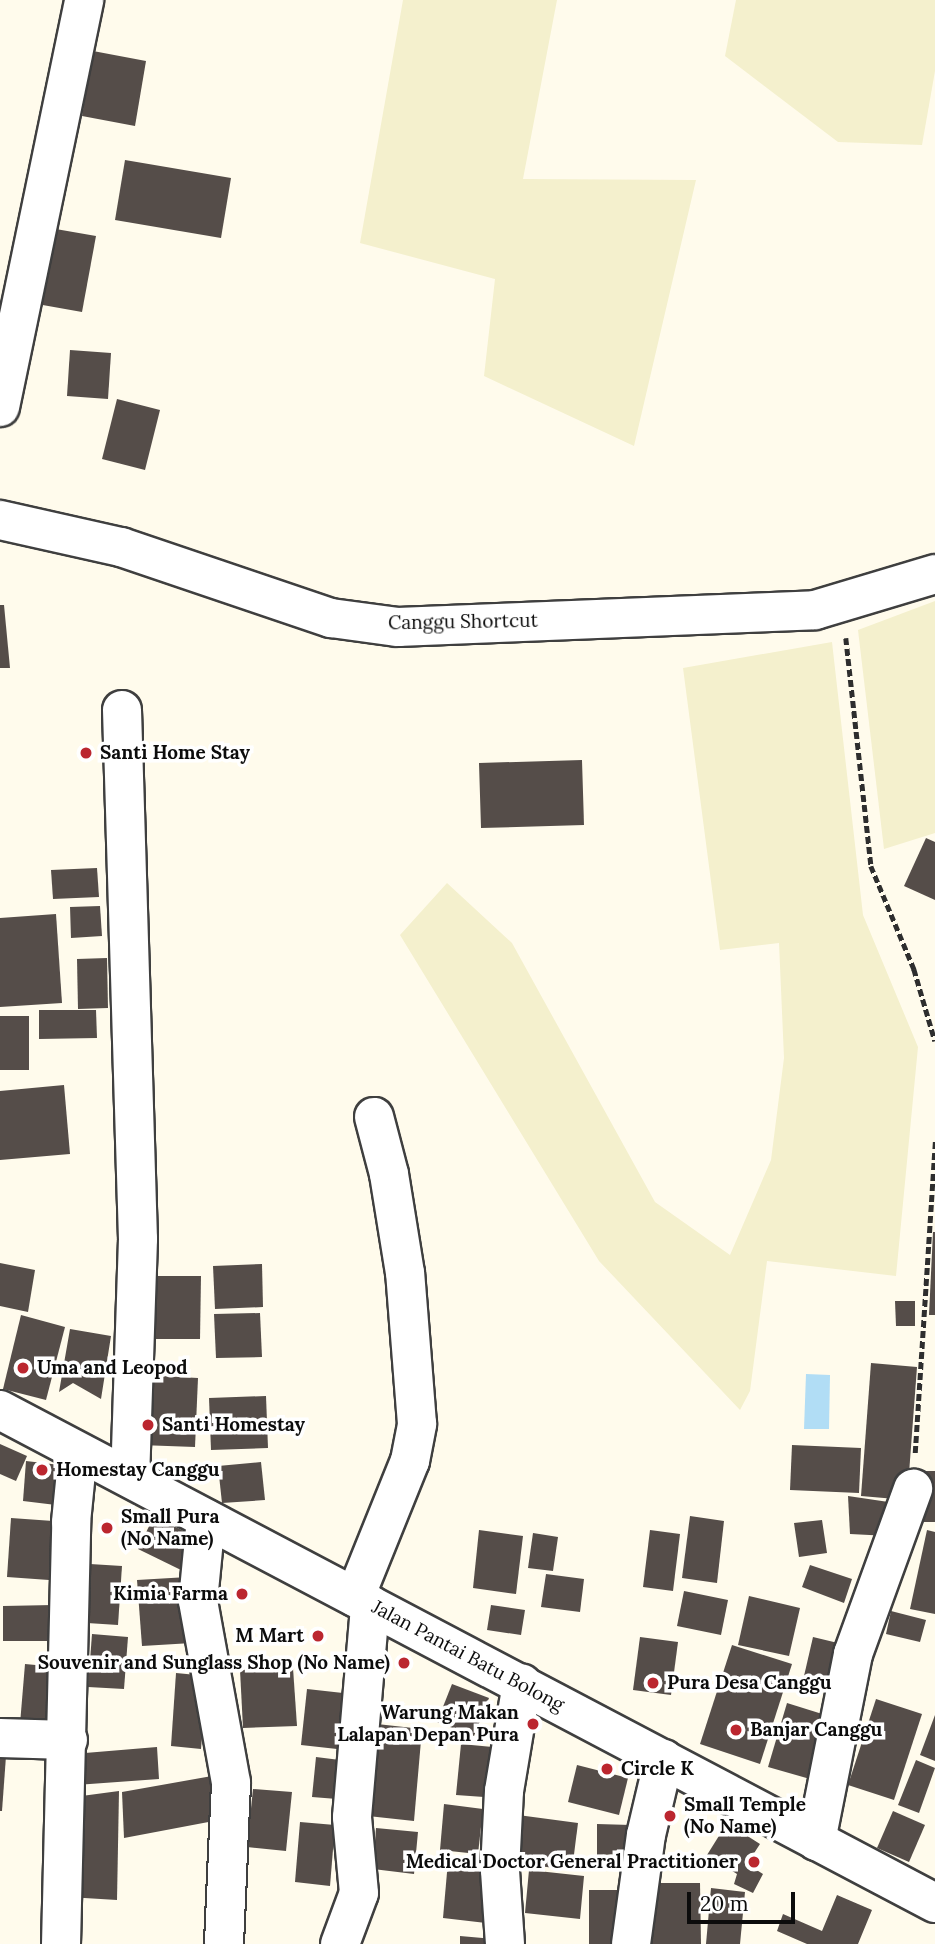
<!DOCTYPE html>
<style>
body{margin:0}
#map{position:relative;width:935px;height:1944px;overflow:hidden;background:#fffbec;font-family:Lora,serif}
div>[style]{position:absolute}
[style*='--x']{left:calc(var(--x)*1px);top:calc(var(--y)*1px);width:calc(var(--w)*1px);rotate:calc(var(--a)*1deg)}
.farmland>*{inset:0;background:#f4f0cd}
.water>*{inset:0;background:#b1ddf5}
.building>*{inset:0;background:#554d49}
.path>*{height:4.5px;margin-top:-2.25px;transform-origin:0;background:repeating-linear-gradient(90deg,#2e2e2e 0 7px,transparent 0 10.5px)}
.roads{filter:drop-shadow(2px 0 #3f3f3f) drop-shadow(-2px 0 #3f3f3f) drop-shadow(0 2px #3f3f3f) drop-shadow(0 -2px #3f3f3f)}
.minor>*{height:38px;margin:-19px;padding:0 19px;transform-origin:19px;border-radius:19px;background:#fff}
.dots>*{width:19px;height:19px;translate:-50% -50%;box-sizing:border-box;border:4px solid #fff;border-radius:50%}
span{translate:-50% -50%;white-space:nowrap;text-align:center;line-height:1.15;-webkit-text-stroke:7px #fff;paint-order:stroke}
.street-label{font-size:19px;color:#0c0c0c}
.poi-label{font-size:19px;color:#0c0c0c;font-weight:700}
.left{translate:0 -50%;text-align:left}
.right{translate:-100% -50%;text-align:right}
.scale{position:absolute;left:687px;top:1892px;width:108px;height:32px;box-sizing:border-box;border:4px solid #0c0c0c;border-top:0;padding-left:9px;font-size:21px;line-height:24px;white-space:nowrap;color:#0c0c0c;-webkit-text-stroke:5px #fff;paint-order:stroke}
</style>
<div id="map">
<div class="farmland">
<i style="clip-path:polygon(403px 0,557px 0,523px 179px,696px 180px,634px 446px,484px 376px,495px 279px,360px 243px)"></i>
<i style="clip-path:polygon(736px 0,935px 0,935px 71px,922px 145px,838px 142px,725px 56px)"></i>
<i style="clip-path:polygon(935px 601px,935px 833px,884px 849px,858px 630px)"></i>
<i style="clip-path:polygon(832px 642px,863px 915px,918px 1047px,896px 1276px,767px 1261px,750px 1391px,740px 1410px,599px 1261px,400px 935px,447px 883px,512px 943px,655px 1202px,730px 1255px,771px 1160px,784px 1058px,779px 943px,720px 950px,683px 668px)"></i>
</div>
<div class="water">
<i style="clip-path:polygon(806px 1374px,830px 1375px,829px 1429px,804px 1429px)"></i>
</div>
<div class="building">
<i style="clip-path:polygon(93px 51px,146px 61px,135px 126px,82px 116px)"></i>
<i style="clip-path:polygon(125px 160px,231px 178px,221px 238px,115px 220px)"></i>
<i style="clip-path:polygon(50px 228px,96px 236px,82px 312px,37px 304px)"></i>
<i style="clip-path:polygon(70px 350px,111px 353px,108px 399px,67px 396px)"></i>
<i style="clip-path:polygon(117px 399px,160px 410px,145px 470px,102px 459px)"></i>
<i style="clip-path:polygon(0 605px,4px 605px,10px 668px,0 668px)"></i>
<i style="clip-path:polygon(582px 760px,584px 825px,481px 828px,479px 763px)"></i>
<i style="clip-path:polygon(926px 838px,935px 842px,935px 900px,904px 886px)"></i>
<i style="clip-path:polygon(97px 868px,99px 897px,53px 899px,51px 870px)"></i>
<i style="clip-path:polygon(100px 906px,102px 936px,71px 938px,70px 907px)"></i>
<i style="clip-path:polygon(56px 914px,62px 1003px,0 1007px,0 918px)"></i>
<i style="clip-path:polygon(107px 958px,108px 1008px,78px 1009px,77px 959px)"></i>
<i style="clip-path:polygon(39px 1010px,96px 1010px,97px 1038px,39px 1039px)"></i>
<i style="clip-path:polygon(0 1016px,29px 1016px,29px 1070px,0 1070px)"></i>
<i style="clip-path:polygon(64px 1085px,70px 1154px,0 1160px,0 1091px)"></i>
<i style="clip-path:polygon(933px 1232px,935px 1232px,935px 1315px,929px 1315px)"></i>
<i style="clip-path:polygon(0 1263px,35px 1270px,28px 1312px,0 1306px)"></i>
<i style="clip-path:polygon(262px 1264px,263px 1307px,215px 1309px,213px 1266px)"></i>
<i style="clip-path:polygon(148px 1276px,201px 1276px,200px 1339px,147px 1339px)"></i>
<i style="clip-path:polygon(895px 1301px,915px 1301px,915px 1326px,896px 1326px)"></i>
<i style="clip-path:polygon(260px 1313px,262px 1357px,216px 1358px,214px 1314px)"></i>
<i style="clip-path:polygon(21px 1315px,65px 1327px,46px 1400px,3px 1389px)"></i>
<i style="clip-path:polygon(70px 1329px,111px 1336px,101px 1399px,73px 1383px,59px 1392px)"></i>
<i style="clip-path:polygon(871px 1363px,917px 1367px,907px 1500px,861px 1496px)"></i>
<i style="clip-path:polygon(143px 1375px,198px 1378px,195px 1447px,140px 1445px)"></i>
<i style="clip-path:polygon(266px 1396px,268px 1448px,211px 1450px,209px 1398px)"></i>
<i style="clip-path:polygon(0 1444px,27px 1456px,16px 1481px,0 1474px)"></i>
<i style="clip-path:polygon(792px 1445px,861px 1448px,859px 1493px,790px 1490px)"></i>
<i style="clip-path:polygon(26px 1461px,60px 1465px,56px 1505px,23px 1501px)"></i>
<i style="clip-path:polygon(261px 1462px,265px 1500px,222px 1503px,218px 1466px)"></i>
<i style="clip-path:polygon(918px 1471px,935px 1471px,935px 1522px,919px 1522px)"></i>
<i style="clip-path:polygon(848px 1496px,902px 1504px,889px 1536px,850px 1534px)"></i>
<i style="clip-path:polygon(154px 1516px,199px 1539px,183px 1571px,138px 1549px)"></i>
<i style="clip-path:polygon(690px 1516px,724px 1521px,717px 1583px,682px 1578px)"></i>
<i style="clip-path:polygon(11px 1518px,53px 1521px,49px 1580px,7px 1577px)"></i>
<i style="clip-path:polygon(822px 1520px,827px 1553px,799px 1557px,794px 1523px)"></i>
<i style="clip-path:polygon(479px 1530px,523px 1536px,516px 1594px,473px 1588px)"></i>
<i style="clip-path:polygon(650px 1530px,680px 1534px,673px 1591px,643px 1587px)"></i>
<i style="clip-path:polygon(927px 1530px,935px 1532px,935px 1614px,910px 1609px)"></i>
<i style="clip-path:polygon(533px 1533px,558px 1537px,553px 1571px,528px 1568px)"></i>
<i style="clip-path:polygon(90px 1564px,122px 1566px,118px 1625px,87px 1623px)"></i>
<i style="clip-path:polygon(810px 1565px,852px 1579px,844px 1603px,802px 1587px)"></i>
<i style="clip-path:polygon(546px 1574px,584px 1579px,580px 1612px,541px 1607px)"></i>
<i style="clip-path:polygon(188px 1577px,192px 1643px,142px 1646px,137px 1580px)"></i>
<i style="clip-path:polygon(684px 1591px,728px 1600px,721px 1635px,677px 1626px)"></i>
<i style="clip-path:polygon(749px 1596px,800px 1608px,789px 1656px,738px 1645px)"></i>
<i style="clip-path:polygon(53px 1605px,54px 1641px,3px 1641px,3px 1606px)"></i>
<i style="clip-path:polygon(491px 1605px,525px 1610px,521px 1635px,487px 1630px)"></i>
<i style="clip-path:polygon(891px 1611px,926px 1620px,920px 1642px,886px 1634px)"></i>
<i style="clip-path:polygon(92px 1634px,128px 1637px,124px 1689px,88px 1687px)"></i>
<i style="clip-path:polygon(640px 1637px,678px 1642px,671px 1695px,633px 1690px)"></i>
<i style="clip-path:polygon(813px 1637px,842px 1644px,833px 1683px,804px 1676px)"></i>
<i style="clip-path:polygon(732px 1645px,792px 1664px,760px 1764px,700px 1744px)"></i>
<i style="clip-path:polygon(25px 1664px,57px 1667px,53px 1727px,20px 1724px)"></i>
<i style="clip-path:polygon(293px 1668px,297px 1726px,243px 1728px,240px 1670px)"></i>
<i style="clip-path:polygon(176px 1673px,207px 1676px,201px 1749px,171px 1746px)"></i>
<i style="clip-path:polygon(452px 1684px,489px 1698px,474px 1736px,437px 1722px)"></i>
<i style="clip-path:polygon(307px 1689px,352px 1694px,346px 1750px,301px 1745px)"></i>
<i style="clip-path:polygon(876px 1699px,922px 1714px,894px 1800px,848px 1785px)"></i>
<i style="clip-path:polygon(787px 1703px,835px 1718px,817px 1781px,768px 1767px)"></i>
<i style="clip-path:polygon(935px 1715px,935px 1761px,920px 1755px)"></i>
<i style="clip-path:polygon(377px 1724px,422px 1729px,414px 1821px,368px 1816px)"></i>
<i style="clip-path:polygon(461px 1744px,503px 1748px,498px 1798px,456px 1795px)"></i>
<i style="clip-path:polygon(157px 1747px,159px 1779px,76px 1785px,73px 1754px)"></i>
<i style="clip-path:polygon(0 1755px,6px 1756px,2px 1811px,0 1811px)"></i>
<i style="clip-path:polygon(316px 1757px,340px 1760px,337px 1799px,312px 1797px)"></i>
<i style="clip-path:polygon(916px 1760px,935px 1768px,919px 1813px,898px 1805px)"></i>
<i style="clip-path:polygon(577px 1765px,628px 1778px,619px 1815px,568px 1802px)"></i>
<i style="clip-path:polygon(212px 1776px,219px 1820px,124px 1838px,122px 1792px)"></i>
<i style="clip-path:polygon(253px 1789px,292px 1792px,286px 1851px,247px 1847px)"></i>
<i style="clip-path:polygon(119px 1791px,117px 1900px,68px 1897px,74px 1797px)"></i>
<i style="clip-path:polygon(444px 1804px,483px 1809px,478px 1854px,440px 1850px)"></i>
<i style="clip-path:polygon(893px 1811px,925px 1825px,909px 1862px,877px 1848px)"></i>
<i style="clip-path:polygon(518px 1815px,578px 1823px,572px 1870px,513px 1863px)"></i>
<i style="clip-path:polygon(300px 1822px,335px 1825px,330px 1886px,295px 1882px)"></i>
<i style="clip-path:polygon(727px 1823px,760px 1844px,747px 1864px,763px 1874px,753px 1893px,734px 1884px,737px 1874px,707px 1855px)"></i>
<i style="clip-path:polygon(597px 1824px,631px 1825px,631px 1854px,597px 1855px)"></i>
<i style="clip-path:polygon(376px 1828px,418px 1832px,414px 1874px,373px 1869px)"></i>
<i style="clip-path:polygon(448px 1861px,491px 1865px,486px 1923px,443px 1918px)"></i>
<i style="clip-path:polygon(529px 1870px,584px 1876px,580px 1919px,525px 1913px)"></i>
<i style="clip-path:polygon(647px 1883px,700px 1883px,701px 1944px,647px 1944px)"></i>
<i style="clip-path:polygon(711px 1888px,745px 1892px,740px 1944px,706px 1944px)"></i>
<i style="clip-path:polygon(589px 1890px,625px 1890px,625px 1944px,589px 1944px)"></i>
<i style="clip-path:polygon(837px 1895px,872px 1910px,858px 1944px,807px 1944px,777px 1931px,783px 1914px,822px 1931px)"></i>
<i style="clip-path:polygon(460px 1936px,494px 1939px,494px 1944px,460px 1944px)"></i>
</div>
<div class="path">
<i style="--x:846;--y:638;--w:229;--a:83.7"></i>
<i style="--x:871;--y:866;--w:112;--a:67.3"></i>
<i style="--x:914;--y:969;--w:75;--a:73.7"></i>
<i style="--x:915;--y:1453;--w:314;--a:-86.3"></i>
</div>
<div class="roads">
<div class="minor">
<i style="--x:0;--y:407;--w:416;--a:-78.3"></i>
<i style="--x:0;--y:520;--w:124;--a:12.6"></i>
<i style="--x:121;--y:547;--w:222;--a:18.7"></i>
<i style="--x:331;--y:618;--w:68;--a:7.7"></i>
<i style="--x:398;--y:627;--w:417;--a:-2.3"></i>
<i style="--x:815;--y:610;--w:125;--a:-16.7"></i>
<i style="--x:122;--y:710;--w:529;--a:88.27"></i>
<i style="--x:138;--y:1239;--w:239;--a:91.9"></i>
<i style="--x:0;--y:1410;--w:1057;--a:27.8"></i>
<i style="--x:206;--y:1519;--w:82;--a:95.6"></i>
<i style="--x:198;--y:1601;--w:185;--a:79.7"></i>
<i style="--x:231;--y:1783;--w:161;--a:92.5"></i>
<i style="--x:355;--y:1597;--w:147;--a:-68"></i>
<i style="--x:410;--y:1461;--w:38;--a:-79"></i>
<i style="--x:417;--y:1424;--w:151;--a:-94.5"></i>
<i style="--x:405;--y:1273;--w:100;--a:-99.2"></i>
<i style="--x:389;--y:1174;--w:59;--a:-104.7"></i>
<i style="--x:0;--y:1738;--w:68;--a:1.7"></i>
<i style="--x:816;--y:1841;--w:191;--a:-78.8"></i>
<i style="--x:853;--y:1654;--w:176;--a:-70"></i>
<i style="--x:61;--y:1944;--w:422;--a:-88.6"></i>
<i style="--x:71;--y:1522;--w:70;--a:-84.3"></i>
<i style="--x:340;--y:1944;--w:54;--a:-69.6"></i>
<i style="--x:359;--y:1893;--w:76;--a:-95.3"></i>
<i style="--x:352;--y:1817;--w:213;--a:-85.1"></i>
<i style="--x:505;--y:1944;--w:74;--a:-93.9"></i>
<i style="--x:500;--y:1870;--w:79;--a:-87.1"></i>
<i style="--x:504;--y:1791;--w:109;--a:-80.5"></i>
<i style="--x:631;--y:1944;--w:110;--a:-82.2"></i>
<i style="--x:646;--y:1835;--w:78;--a:-76.7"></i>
</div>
</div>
<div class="dots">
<i style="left:86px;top:753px;background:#bb262f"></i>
<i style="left:23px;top:1368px;background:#bb262f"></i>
<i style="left:148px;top:1425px;background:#bb262f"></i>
<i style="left:42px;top:1470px;background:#bb262f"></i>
<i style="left:107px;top:1528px;background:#bb262f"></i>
<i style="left:242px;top:1594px;background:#bb262f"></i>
<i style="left:318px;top:1636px;background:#bb262f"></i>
<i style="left:404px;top:1663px;background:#bb262f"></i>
<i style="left:653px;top:1683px;background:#bb262f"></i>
<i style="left:533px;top:1724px;background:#bb262f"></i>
<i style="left:736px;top:1730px;background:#bb262f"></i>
<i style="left:607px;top:1769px;background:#bb262f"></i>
<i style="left:670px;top:1816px;background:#bb262f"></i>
<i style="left:754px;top:1862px;background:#bb262f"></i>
</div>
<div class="street-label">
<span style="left:463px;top:622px;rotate:-1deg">Canggu Shortcut</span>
<span style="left:468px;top:1656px;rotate:28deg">Jalan Pantai Batu Bolong</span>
</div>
<div class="poi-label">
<span class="left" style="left:100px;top:753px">Santi Home Stay</span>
<span class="left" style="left:37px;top:1368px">Uma and Leopod</span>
<span class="left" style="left:162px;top:1425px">Santi Homestay</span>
<span class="left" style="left:56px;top:1470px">Homestay Canggu</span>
<span class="left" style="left:121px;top:1528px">Small Pura<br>(No Name)</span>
<span class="right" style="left:228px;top:1594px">Kimia Farma</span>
<span class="right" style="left:304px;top:1636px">M Mart</span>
<span class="right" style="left:390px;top:1663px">Souvenir and Sunglass Shop (No Name)</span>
<span class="left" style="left:667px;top:1683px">Pura Desa Canggu</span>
<span class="right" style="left:519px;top:1724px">Warung Makan<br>Lalapan Depan Pura</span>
<span class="left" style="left:750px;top:1730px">Banjar Canggu</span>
<span class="left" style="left:621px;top:1769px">Circle K</span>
<span class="left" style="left:684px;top:1816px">Small Temple<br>(No Name)</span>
<span class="right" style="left:738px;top:1862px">Medical Doctor General Practitioner</span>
</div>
<div class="scale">20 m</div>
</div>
